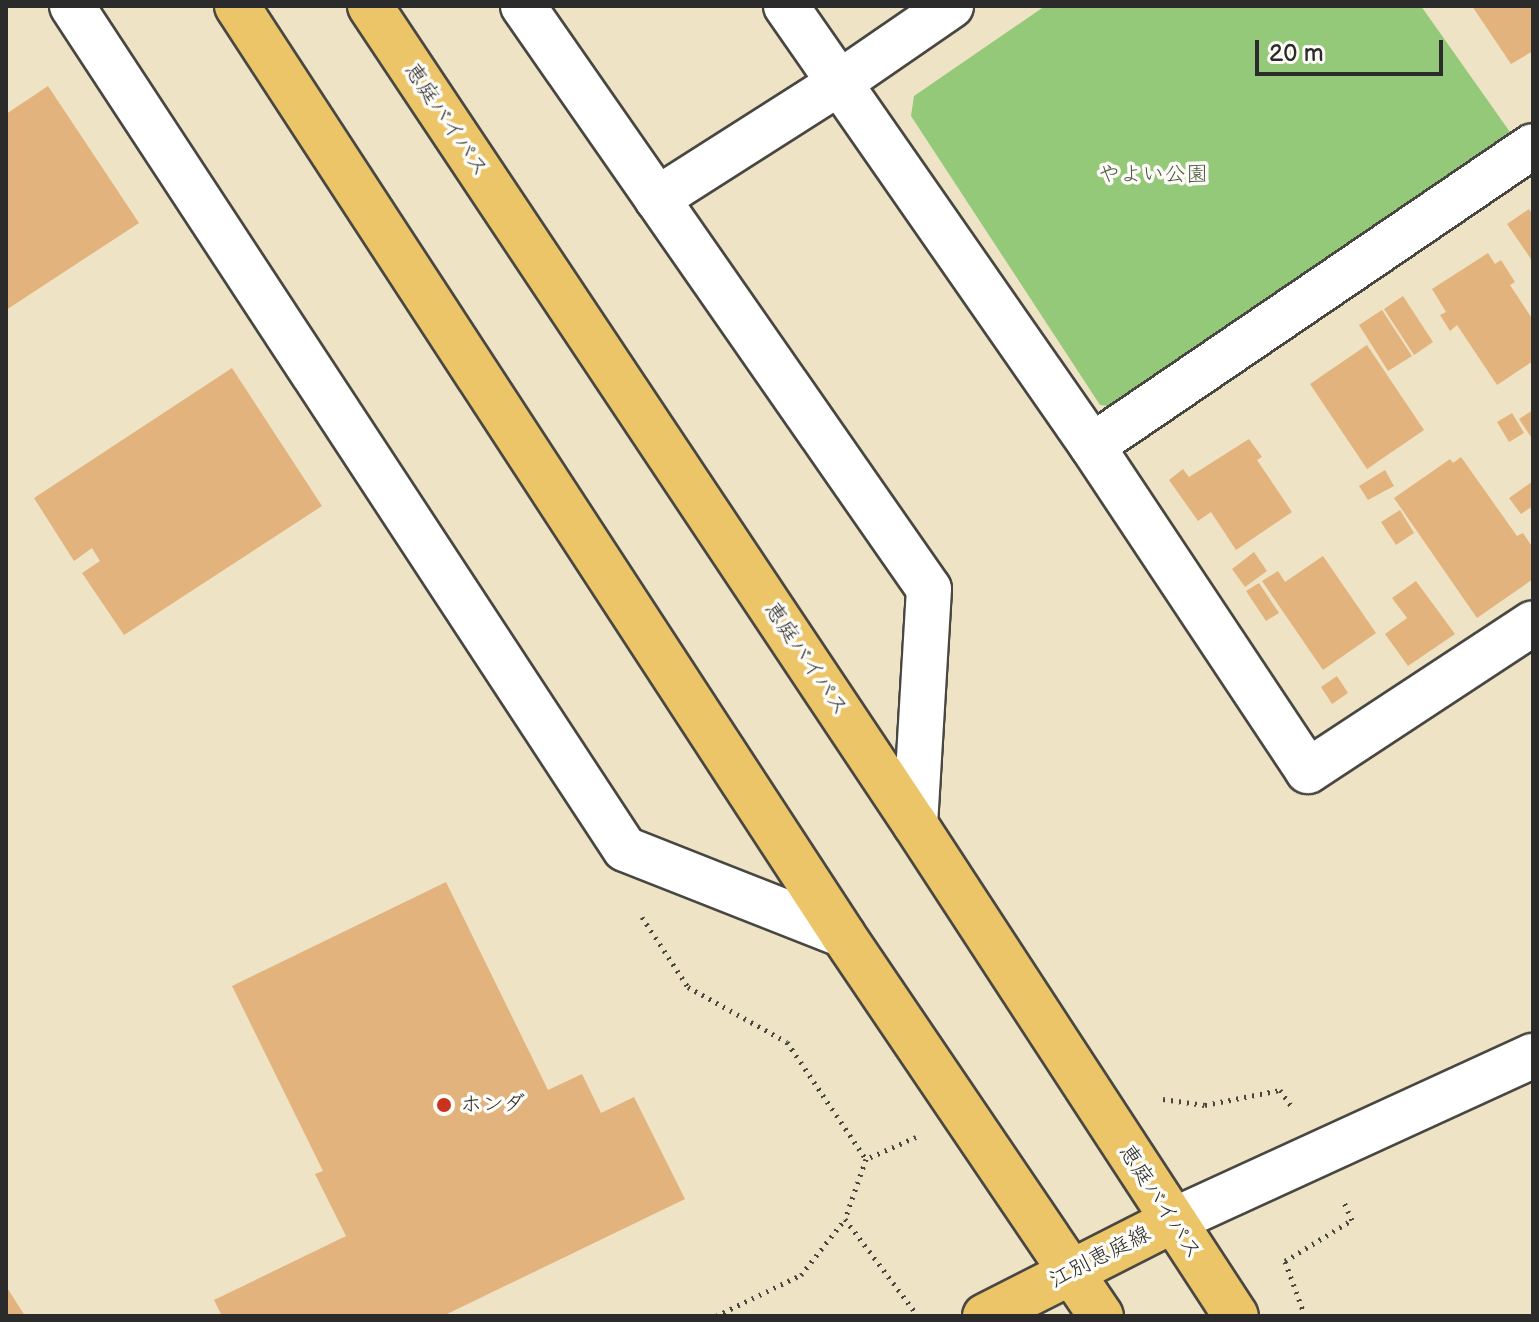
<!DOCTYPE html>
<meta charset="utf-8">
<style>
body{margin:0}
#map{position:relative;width:1539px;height:1322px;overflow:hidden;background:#efe3c6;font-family:"Balsamiq Sans","Klee One",sans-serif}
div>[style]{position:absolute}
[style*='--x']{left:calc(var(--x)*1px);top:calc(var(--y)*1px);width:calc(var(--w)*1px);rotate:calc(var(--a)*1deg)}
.green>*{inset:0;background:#95c97a}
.building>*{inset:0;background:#e3b37d}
.path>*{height:5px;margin-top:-2.5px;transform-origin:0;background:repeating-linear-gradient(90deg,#484742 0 2px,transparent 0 8px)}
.roads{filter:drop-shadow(2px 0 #484742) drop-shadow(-2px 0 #484742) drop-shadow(0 2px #484742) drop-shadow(0 -2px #484742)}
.minor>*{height:44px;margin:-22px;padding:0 22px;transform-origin:22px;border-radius:22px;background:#fff}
.tertiary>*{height:44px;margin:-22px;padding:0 22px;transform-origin:22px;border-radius:22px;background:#fff}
.primary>*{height:44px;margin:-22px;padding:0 22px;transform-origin:22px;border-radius:22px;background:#edc569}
.trunk>*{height:44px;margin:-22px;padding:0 22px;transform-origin:22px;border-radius:22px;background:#edc569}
.dots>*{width:22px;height:22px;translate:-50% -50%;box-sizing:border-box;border:4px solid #fdfcf7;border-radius:50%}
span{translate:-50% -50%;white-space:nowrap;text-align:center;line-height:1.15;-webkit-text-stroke:7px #fdfcf7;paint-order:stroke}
.street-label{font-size:22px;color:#2b2b2b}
.park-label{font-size:22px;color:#4b5a43}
.poi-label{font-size:22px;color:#2b2b2b}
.left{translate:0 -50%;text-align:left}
.frame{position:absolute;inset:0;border:8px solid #2b2b2b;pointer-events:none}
.scale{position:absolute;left:1255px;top:40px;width:188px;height:36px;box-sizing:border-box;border:4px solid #2b2b2b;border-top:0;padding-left:10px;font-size:24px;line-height:28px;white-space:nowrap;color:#2b2b2b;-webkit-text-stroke:6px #fdfcf7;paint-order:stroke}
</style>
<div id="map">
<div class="green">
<i style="clip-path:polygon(1045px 6px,1421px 6px,1510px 132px,1119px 407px,1100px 405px,911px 116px,914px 96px)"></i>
</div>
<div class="building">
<i style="clip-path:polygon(1472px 6px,1533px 6px,1533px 51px,1511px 64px)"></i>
<i style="clip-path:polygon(48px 86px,139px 223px,6px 310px,6px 114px)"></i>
<i style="clip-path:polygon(1529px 209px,1533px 215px,1533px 262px,1507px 224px)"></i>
<i style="clip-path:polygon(1488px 253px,1495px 264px,1501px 260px,1515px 282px,1510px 285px,1533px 320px,1533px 361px,1497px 385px,1457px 325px,1450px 331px,1440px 315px,1446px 312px,1432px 289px)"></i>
<i style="clip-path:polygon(1403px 296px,1433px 342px,1414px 355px,1384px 309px)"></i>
<i style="clip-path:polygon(1382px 310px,1412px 356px,1388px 371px,1359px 325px)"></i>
<i style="clip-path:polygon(1367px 345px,1424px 430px,1367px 469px,1310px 384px)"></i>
<i style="clip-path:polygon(232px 368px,322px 506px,124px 635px,82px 573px,100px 561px,92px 548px,74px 561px,34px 498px)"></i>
<i style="clip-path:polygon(1533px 410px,1533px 440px,1519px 419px)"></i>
<i style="clip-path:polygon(1512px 413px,1524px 433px,1509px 442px,1497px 422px)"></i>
<i style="clip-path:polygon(1249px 439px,1262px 457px,1257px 460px,1292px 512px,1236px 550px,1211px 512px,1198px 521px,1169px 480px,1183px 469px,1189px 477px)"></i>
<i style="clip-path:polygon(1461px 457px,1517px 536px,1523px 533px,1533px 548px,1533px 579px,1477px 618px,1394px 498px,1450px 459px,1453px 463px)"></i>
<i style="clip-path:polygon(1385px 470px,1394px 486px,1368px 500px,1359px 486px)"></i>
<i style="clip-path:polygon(1533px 481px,1533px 506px,1521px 514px,1509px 498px)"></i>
<i style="clip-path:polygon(1400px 510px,1414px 533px,1396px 545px,1381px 522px)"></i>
<i style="clip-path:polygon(1254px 552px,1267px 571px,1245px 587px,1232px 569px)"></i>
<i style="clip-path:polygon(1323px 556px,1376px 633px,1323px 670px,1262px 581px,1278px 571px,1285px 582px)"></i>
<i style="clip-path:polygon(1416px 581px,1455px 634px,1408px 666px,1385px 634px,1407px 618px,1392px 598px)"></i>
<i style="clip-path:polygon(1259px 583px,1279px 613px,1266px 621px,1246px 591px)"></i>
<i style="clip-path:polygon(1337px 676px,1348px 693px,1332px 704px,1321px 687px)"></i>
<i style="clip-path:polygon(446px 882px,548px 1090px,582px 1074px,601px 1113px,634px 1097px,685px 1199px,443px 1316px,222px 1316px,214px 1300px,346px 1236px,315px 1174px,323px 1171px,232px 986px)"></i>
<i style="clip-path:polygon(6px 1286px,25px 1316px,6px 1316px)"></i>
</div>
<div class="path">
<i style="--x:642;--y:917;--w:84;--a:56.7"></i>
<i style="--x:688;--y:987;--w:113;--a:29.1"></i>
<i style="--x:787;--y:1042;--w:141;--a:56"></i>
<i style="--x:1163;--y:1099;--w:42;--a:8.1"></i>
<i style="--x:1205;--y:1105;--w:76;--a:-11.3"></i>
<i style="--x:1280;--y:1090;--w:19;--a:55"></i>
<i style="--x:916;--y:1137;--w:55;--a:156.3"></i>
<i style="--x:866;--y:1159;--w:64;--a:109.3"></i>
<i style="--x:845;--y:1219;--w:121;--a:53"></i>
<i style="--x:716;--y:1316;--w:94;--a:-25.8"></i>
<i style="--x:801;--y:1275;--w:71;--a:-51.8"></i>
<i style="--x:1305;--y:1316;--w:59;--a:-110"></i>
<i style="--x:1285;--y:1261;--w:79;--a:-31.5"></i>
<i style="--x:1352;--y:1220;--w:20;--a:-114"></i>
</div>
<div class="roads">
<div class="minor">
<i style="--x:72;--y:6;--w:1008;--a:56.74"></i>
<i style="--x:625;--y:849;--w:234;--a:21.5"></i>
<i style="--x:523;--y:6;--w:710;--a:55.15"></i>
<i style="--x:929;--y:589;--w:235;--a:93.4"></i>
<i style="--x:786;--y:6;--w:536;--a:55.18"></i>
<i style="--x:1092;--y:446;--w:390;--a:56.4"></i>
<i style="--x:1308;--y:771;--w:269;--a:-33.3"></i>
<i style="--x:657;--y:199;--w:216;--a:-32.5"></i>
<i style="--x:839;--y:83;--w:136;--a:-34.5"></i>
<i style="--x:1092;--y:446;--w:533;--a:-34.23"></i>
</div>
<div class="tertiary">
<i style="--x:1172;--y:1221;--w:397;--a:-24.6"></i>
</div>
<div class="primary">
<i style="--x:985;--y:1316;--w:210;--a:-26.9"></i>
</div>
<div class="trunk">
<i style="--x:237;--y:6;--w:1109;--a:56.88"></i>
<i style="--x:843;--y:935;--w:460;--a:55.9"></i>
<i style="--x:370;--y:6;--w:983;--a:56.33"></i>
<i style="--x:915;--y:824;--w:587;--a:56.88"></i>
</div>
</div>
<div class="dots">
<i style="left:444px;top:1105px;background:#c8321e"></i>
</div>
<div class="street-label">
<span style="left:446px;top:120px;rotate:56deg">恵庭バイパス</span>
<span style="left:806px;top:659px;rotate:56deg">恵庭バイパス</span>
<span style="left:1160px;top:1202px;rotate:57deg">恵庭バイパス</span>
<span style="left:1100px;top:1257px;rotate:-27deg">江別恵庭線</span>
</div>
<div class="park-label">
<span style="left:1153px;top:175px">やよい公園</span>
</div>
<div class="poi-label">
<span class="left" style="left:460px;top:1105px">ホンダ</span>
</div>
<div class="frame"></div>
<div class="scale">20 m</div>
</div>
